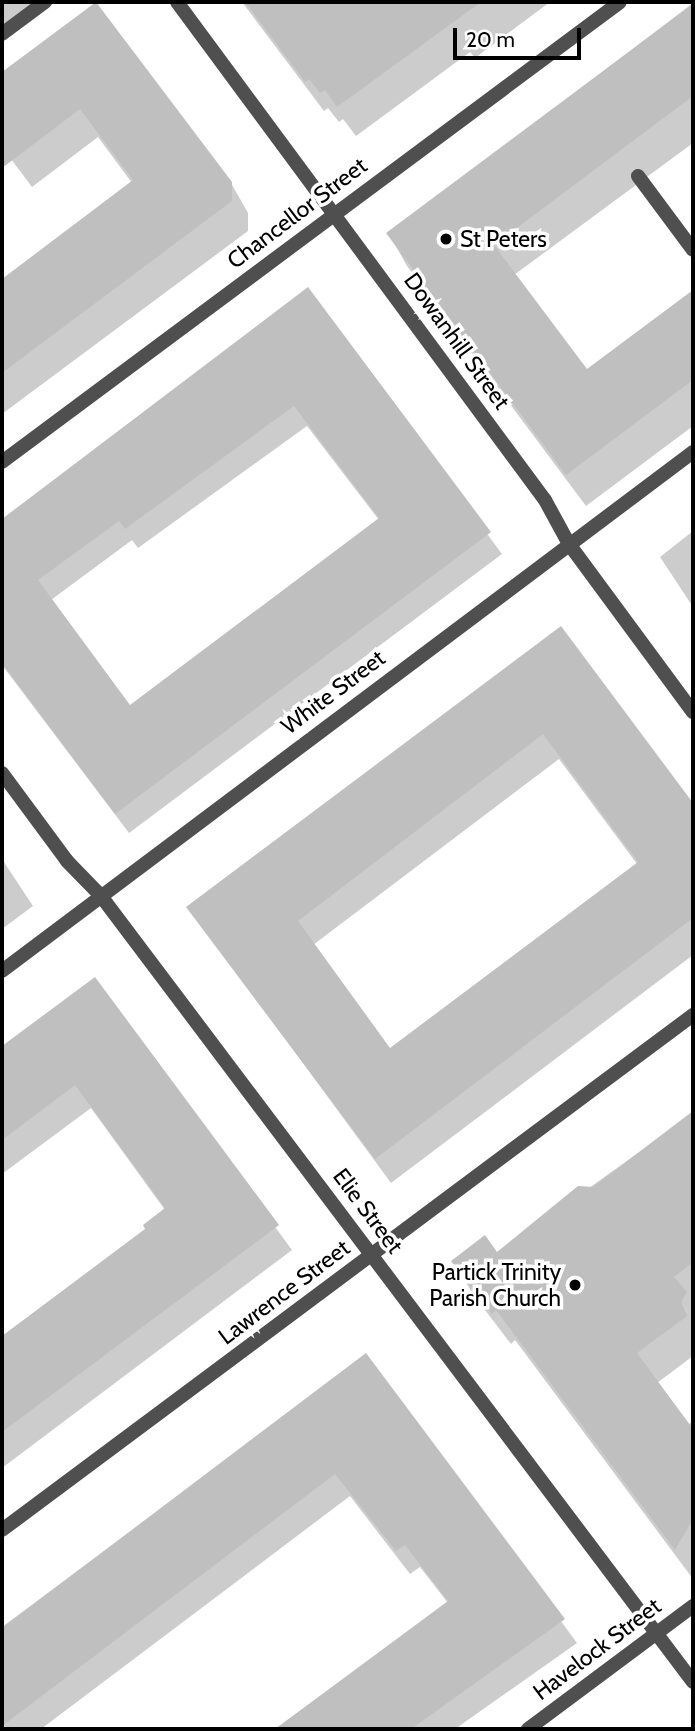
<!DOCTYPE html>
<style>
body{margin:0}
#map{position:relative;width:695px;height:1731px;overflow:hidden;background:#fff;font-family:Cabin,sans-serif}
div>[style]{position:absolute}
[style*='--x']{left:calc(var(--x)*1px);top:calc(var(--y)*1px);width:calc(var(--w)*1px);rotate:calc(var(--a)*1deg)}
.shadow>*{inset:0;background:#0003}
.building>*{inset:0;background:#bfbfbf}
.lane>*{height:14px;margin:-7px;padding:0 7px;transform-origin:7px;border-radius:7px;background:#4f4f4f}
.street>*{height:14px;margin:-7px;padding:0 7px;transform-origin:7px;border-radius:7px;background:#4f4f4f}
.dots>*{width:19px;height:19px;translate:-50% -50%;box-sizing:border-box;border:4px solid #fff;border-radius:50%}
span{translate:-50% -50%;white-space:nowrap;text-align:center;line-height:1.15;-webkit-text-stroke:7px #fff;paint-order:stroke}
.street-label{font-size:23px;color:#000}
.poi-label{font-size:23px;color:#000}
.left{translate:0 -50%;text-align:left}
.right{translate:-100% -50%;text-align:right}
.frame{position:absolute;inset:0;border:4px solid #000;pointer-events:none}
.scale{position:absolute;left:453px;top:28px;width:128px;height:32px;box-sizing:border-box;border:4px solid #000;border-top:0;padding-left:9px;font-size:21px;line-height:24px;white-space:nowrap;color:#000;-webkit-text-stroke:5px #fff;paint-order:stroke}
</style>
<div id="map">
<div class="shadow">
<i style="clip-path:polygon(2px 2px,43px 2px,2px 31px)"></i>
<i style="clip-path:polygon(242px 2px,550px 2px,475px 58px,470px 52px,356px 136px,343px 119px,339px 122px,328px 108px,324px 111px)"></i>
<i style="clip-path:polygon(693px 3px,693px 143px,514px 275px,587px 372px,693px 292px,693px 426px,586px 506px,407px 266px,389px 234px)"></i>
<i style="clip-path:polygon(96px 5px,231px 183px,248px 213px,248px 231px,2px 414px,2px 280px,132px 183px,98px 137px,32px 187px,2px 147px,2px 75px)"></i>
<i style="clip-path:polygon(evenodd,308px 290px,502px 554px,129px 833px,2px 665px,2px 521px,308px 290px,307px 426px,379px 520px,129px 707px,51px 600px,132px 540px,138px 548px,307px 426px)"></i>
<i style="clip-path:polygon(693px 531px,693px 607px,660px 557px)"></i>
<i style="clip-path:polygon(evenodd,561px 628px,693px 806px,693px 955px,391px 1183px,189px 908px,561px 628px,559px 759px,637px 864px,390px 1050px,313px 945px,559px 759px)"></i>
<i style="clip-path:polygon(2px 859px,33px 906px,2px 929px)"></i>
<i style="clip-path:polygon(94px 980px,292px 1250px,2px 1468px,2px 1339px,148px 1229px,165px 1210px,91px 1108px,2px 1174px,2px 1048px)"></i>
<i style="clip-path:polygon(693px 1114px,693px 1356px,657px 1383px,688px 1425px,693px 1421px,693px 1579px,515px 1340px,511px 1344px,472px 1293px,454px 1261px,496px 1254px)"></i>
<i style="clip-path:polygon(366px 1356px,577px 1643px,455px 1729px,281px 1729px,448px 1603px,420px 1567px,410px 1574px,350px 1496px,41px 1729px,2px 1729px,2px 1627px)"></i>
</div>
<div class="building">
<i style="clip-path:polygon(96px 2px,232px 182px,232px 201px,2px 373px,2px 279px,133px 180px,80px 109px,2px 168px,2px 72px)"></i>
<i style="clip-path:polygon(245px 2px,481px 2px,337px 107px,325px 90px,320px 93px,309px 79px,305px 82px)"></i>
<i style="clip-path:polygon(693px 4px,693px 96px,494px 245px,587px 369px,693px 290px,693px 380px,566px 475px,386px 233px)"></i>
<i style="clip-path:polygon(evenodd,308px 287px,491px 532px,115px 814px,2px 663px,2px 519px,308px 287px,294px 406px,379px 518px,130px 705px,38px 580px,119px 521px,125px 529px,294px 406px)"></i>
<i style="clip-path:polygon(evenodd,561px 626px,693px 803px,693px 918px,375px 1159px,186px 907px,561px 626px,543px 734px,638px 862px,390px 1048px,298px 921px,543px 734px)"></i>
<i style="clip-path:polygon(95px 977px,279px 1225px,2px 1432px,2px 1336px,145px 1229px,143px 1225px,165px 1208px,75px 1085px,2px 1140px,2px 1046px)"></i>
<i style="clip-path:polygon(693px 1111px,693px 1262px,674px 1277px,687px 1292px,681px 1302px,687px 1316px,637px 1353px,693px 1429px,693px 1519px,675px 1550px,496px 1310px,492px 1314px,451px 1261px,485px 1235px,497px 1252px,578px 1186px,593px 1187px)"></i>
<i style="clip-path:polygon(366px 1353px,565px 1619px,411px 1729px,275px 1729px,448px 1601px,405px 1545px,396px 1551px,335px 1474px,2px 1726px,2px 1628px)"></i>
</div>
<div class="lane">
<i style="--x:638;--y:176;--w:92;--a:53.4"></i>
</div>
<div class="street">
<i style="--x:177;--y:2;--w:619;--a:53.54"></i>
<i style="--x:545;--y:500;--w:50;--a:61.4"></i>
<i style="--x:569;--y:544;--w:209;--a:53.6"></i>
<i style="--x:2;--y:34;--w:54;--a:-36.7"></i>
<i style="--x:2;--y:462;--w:770;--a:-36.66"></i>
<i style="--x:2;--y:773;--w:109;--a:53.5"></i>
<i style="--x:67;--y:861;--w:49;--a:45.8"></i>
<i style="--x:101;--y:896;--w:984;--a:53.01"></i>
<i style="--x:2;--y:971;--w:864;--a:-36.91"></i>
<i style="--x:2;--y:1530;--w:862;--a:-36.7"></i>
<i style="--x:528;--y:1729;--w:206;--a:-36.7"></i>
</div>
<div class="dots">
<i style="left:446px;top:239px;background:#000"></i>
<i style="left:575px;top:1285px;background:#000"></i>
</div>
<div class="street-label">
<span style="left:297px;top:213px;rotate:-37deg">Chancellor Street</span>
<span style="left:457px;top:341px;rotate:54deg">Dowanhill Street</span>
<span style="left:333px;top:692px;rotate:-37deg">White Street</span>
<span style="left:368px;top:1211px;rotate:53deg">Elie Street</span>
<span style="left:284px;top:1292px;rotate:-37deg">Lawrence Street</span>
<span style="left:597px;top:1649px;rotate:-37deg">Havelock Street</span>
</div>
<div class="poi-label">
<span class="left" style="left:460px;top:239px">St Peters</span>
<span class="right" style="left:561px;top:1285px">Partick Trinity<br>Parish Church</span>
</div>
<div class="frame"></div>
<div class="scale">20 m</div>
</div>
